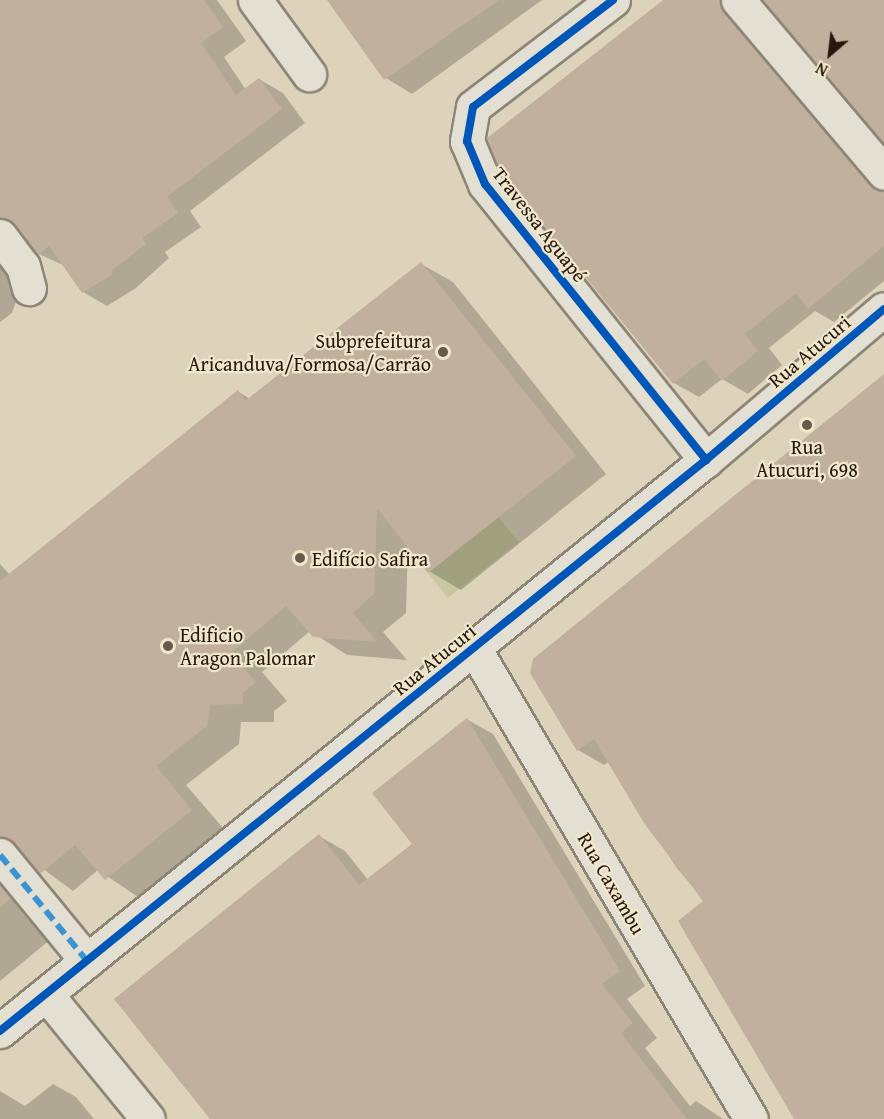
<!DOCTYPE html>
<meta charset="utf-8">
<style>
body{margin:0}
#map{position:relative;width:884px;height:1119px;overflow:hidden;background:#dcd3ba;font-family:"Gentium Book Plus",serif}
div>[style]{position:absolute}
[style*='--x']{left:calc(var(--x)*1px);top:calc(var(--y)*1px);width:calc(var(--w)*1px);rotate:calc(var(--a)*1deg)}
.green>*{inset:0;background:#c9c79e}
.shadow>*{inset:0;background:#0003}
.building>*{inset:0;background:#c1b09d}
.roads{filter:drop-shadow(2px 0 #8d8677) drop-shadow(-2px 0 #8d8677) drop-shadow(0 2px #8d8677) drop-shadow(0 -2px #8d8677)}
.minor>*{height:33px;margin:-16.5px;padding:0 16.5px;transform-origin:16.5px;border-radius:16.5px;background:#e3dfd3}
.quiet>*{height:6px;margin-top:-3px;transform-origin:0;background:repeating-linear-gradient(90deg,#3c93d2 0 12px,transparent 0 18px)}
.cycleway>*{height:8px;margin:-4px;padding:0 4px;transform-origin:4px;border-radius:4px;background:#0057b8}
.dots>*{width:16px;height:16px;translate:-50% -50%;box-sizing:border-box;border:3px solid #f1e7ca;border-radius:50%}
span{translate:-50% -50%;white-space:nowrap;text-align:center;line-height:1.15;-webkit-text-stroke:4.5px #f1e7ca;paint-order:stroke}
.street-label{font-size:20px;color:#28170f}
.poi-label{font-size:20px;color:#28170f}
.right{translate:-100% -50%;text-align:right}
.left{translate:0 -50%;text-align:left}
.north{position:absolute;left:800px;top:24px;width:60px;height:60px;-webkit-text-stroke:4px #f1e7ca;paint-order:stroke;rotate:208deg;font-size:16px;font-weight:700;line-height:24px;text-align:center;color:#28170f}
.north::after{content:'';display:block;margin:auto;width:21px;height:27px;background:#28170f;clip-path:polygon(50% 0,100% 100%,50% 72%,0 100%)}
</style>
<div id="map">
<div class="green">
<i style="clip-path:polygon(498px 517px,519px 542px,448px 598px,428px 573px)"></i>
</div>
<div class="shadow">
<i style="clip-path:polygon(0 0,217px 0,246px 41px,224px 57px,246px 90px,259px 79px,283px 93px,305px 123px,190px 211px,201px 227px,165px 252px,169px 258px,136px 288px,107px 306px,83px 292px,65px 266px,39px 254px,21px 233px,13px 234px,23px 281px,12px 313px,0 322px)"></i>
<i style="clip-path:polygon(328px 0,542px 0,412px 94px,386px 78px)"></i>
<i style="clip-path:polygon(666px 0,710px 0,747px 25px,884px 188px,884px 281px,834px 322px,815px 311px,769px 348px,782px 365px,748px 394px,722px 379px,699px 397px,674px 383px,503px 174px)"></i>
<i style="clip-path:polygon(421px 264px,453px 282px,606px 474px,461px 590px,429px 571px,408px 544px,406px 613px,383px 632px,407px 660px,347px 655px,310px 631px,262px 672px,287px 701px,274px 711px,274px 722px,241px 722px,239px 744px,186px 785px,223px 828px,138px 897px,98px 870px,73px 891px,27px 857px,20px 859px,56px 935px,0 981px,0 564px,10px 575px,239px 392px,250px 399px)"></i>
<i style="clip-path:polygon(884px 402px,884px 1119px,796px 1119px,705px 901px,676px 867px,610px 761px,604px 765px,578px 750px,532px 673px)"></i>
<i style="clip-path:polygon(468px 720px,493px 734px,645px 986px,627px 999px,657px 1038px,645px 1048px,690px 1106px,696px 1101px,723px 1119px,214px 1119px,319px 836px,345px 851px,368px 880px,414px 845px)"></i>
<i style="clip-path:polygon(53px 1084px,76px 1097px,94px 1119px,0 1119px,0 1091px,25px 1106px)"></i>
</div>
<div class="building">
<i style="clip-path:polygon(0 0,204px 0,223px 27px,201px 43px,236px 95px,259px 78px,282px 109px,167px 197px,178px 213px,142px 238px,146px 244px,111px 271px,113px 274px,82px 293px,49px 246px,38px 255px,15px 225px,0 216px)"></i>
<i style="clip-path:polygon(327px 0,499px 0,384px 80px)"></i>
<i style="clip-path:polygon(663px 0,720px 0,724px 12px,870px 185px,884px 191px,884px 246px,808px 309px,796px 293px,745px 334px,758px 351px,722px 381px,704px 359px,673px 384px,501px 174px,486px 139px)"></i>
<i style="clip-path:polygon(763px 0,884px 0,884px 144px)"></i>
<i style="clip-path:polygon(421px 262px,576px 456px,428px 573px,377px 508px,374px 594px,353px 613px,377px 642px,313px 637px,286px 606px,231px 653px,256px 682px,243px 693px,243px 704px,210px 705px,207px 726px,156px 766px,192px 810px,105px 880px,75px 845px,40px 874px,14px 843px,0 837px,0 581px,238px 390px,245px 401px)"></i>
<i style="clip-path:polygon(884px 374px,884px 1119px,794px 1119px,678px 921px,703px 901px,644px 823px,594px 739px,577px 751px,530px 673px,533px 659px)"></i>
<i style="clip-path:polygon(467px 718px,620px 971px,602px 984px,633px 1023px,621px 1033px,687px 1119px,210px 1119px,114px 999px,319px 834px,359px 885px,412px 844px,372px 793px)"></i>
<i style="clip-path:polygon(0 885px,11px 898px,0 908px)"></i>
</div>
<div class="roads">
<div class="minor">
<i style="--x:255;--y:0;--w:92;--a:53.9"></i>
<i style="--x:613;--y:0;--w:176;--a:142.6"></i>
<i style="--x:473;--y:107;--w:35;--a:100"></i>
<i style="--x:467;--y:141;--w:47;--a:67.3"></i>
<i style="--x:485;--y:184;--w:354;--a:51.3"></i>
<i style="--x:738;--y:0;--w:226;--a:49.8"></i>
<i style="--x:0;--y:236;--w:38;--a:53"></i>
<i style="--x:23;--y:266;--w:23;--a:75"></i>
<i style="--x:474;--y:648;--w:546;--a:59.54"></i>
<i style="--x:0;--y:855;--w:137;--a:50.6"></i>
<i style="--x:46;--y:994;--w:161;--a:50.8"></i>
<i style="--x:0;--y:1031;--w:908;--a:-38.97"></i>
<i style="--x:706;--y:460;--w:233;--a:-40.3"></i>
</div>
</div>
<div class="quiet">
<i style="--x:0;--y:855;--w:137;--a:50.6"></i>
</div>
<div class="cycleway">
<i style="--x:613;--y:0;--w:176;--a:142.6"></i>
<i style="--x:473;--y:107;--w:35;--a:100"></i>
<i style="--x:467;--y:141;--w:47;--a:67.3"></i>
<i style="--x:485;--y:184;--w:354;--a:51.3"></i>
<i style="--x:0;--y:1031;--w:908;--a:-38.97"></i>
<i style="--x:706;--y:460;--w:233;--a:-40.3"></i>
</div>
<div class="dots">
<i style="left:443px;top:352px;background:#67594b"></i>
<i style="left:807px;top:425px;background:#67594b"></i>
<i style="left:300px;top:558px;background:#67594b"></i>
<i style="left:168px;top:646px;background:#67594b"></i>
</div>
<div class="street-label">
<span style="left:540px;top:224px;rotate:52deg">Travessa Aguapé</span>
<span style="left:809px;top:351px;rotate:-40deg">Rua Atucuri</span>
<span style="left:434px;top:659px;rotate:-39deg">Rua Atucuri</span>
<span style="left:612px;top:883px;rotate:60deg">Rua Caxambu</span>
</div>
<div class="poi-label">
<span class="right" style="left:431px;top:352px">Subprefeitura<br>Aricanduva/Formosa/Carrão</span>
<span style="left:807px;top:458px">Rua<br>Atucuri, 698</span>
<span class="left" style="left:312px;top:558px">Edifício Safira</span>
<span class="left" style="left:180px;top:646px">Edificio<br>Aragon Palomar</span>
</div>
<div class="north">N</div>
</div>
